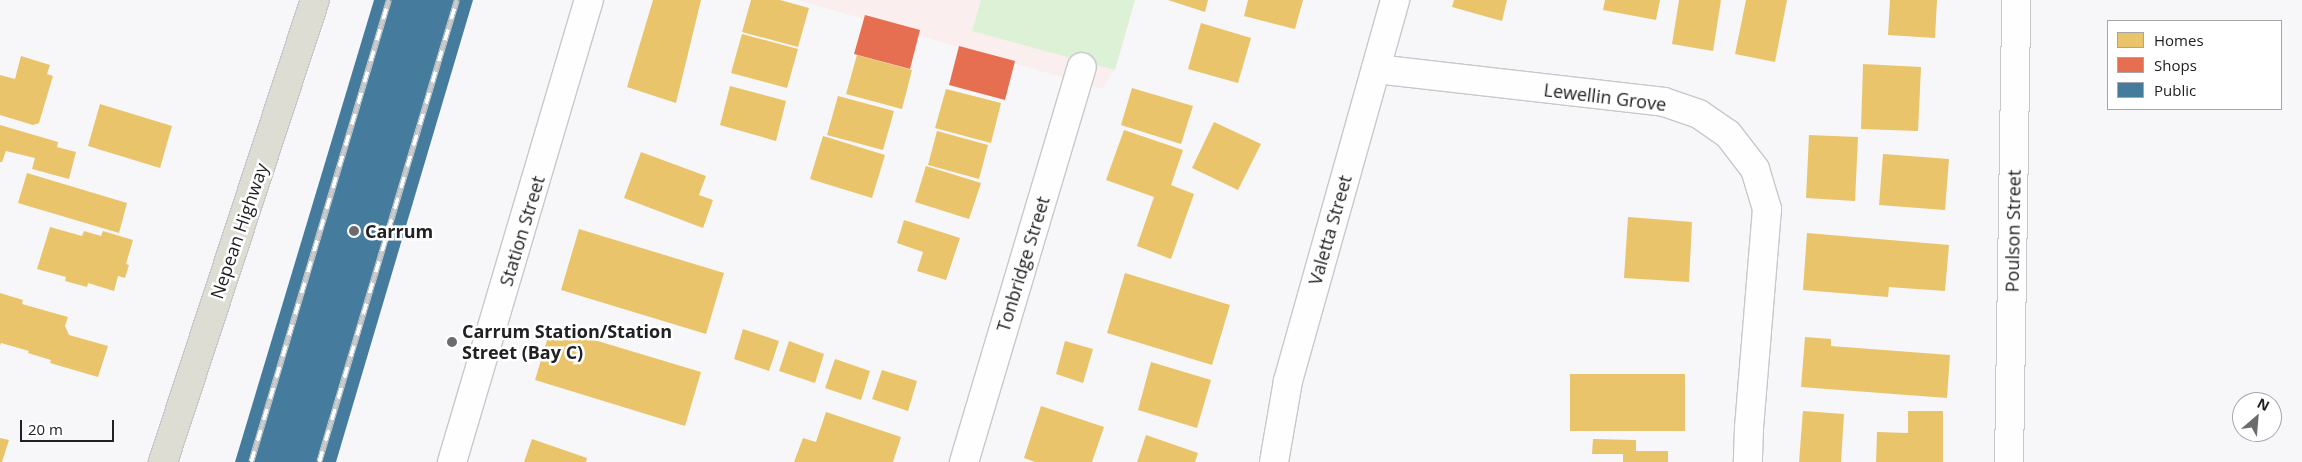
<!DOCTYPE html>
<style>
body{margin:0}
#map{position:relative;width:2302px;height:462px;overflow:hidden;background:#f7f7fa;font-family:"Open Sans",sans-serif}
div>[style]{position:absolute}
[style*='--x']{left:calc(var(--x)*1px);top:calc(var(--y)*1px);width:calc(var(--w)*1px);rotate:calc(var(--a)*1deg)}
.commercial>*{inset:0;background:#faeeee}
.green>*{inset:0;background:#ddf1d6}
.homes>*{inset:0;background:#e9c46a}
.shops>*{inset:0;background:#e76f51}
.public>*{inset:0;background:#457b9d}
.roads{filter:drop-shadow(1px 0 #c8c8cb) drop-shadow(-1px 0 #c8c8cb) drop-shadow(0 1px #c8c8cb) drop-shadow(0 -1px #c8c8cb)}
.minor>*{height:28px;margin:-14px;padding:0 14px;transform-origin:14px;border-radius:14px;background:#fefefe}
.tertiary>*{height:28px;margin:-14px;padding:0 14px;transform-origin:14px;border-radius:14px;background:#fefefe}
.trunk>*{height:28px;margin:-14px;padding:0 14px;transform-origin:14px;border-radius:14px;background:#deddd4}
.rail>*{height:5.5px;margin-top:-2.75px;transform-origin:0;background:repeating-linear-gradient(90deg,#fff 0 11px,#cbcbcc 0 22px);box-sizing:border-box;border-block:1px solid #cbcbcc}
.dots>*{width:14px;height:14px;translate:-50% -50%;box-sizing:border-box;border:2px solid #fff;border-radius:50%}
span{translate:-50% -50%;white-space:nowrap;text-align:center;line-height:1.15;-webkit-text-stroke:5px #fff;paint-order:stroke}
.street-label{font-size:18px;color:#212123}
.poi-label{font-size:18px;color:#212123;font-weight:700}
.left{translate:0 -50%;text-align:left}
.legend{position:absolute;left:2107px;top:20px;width:175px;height:90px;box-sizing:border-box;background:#fff;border:1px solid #a6a6a7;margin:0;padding:6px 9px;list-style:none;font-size:15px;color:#212123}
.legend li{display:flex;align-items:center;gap:10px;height:25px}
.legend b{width:25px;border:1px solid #a6a6a7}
.north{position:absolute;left:2232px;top:392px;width:50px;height:50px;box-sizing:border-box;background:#fff;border:1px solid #a6a6a7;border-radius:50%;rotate:27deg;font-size:14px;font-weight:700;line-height:20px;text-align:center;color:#212123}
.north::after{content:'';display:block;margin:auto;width:18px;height:22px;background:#6c6c6e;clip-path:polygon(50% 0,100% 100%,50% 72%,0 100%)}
.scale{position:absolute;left:20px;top:420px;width:94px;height:22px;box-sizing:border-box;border:2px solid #212123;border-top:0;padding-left:6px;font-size:15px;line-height:18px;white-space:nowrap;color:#212123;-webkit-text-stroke:4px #fff;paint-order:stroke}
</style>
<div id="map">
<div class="commercial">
<i style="clip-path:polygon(798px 0,1135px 0,1115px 70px,1102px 89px)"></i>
</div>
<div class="green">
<i style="clip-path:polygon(981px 0,1135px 0,1115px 70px,972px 31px)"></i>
</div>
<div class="homes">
<i style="clip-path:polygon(653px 0,701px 0,676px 103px,627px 87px)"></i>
<i style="clip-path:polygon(751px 0,780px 0,809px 8px,798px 47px,742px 32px)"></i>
<i style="clip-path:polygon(1168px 0,1208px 0,1205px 12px)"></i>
<i style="clip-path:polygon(1248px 0,1303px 0,1295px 29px,1244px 16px)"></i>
<i style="clip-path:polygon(1454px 0,1507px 0,1502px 21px,1452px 7px)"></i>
<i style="clip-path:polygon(1605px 0,1660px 0,1656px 20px,1603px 10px)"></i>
<i style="clip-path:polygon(1679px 0,1721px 0,1713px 51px,1672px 44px)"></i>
<i style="clip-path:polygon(1746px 0,1787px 0,1775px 62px,1735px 54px)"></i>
<i style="clip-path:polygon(1890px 0,1937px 0,1935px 38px,1888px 35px)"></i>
<i style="clip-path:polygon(1201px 23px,1251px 38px,1238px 83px,1188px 69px)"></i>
<i style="clip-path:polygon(742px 34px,798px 49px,787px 88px,731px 73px)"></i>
<i style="clip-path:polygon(857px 55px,912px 70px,902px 109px,846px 94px)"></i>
<i style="clip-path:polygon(21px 56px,50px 65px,47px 74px,53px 76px,39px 123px,33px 125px,0 115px,0 75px,15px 79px)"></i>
<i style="clip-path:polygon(1863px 64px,1921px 67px,1918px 131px,1861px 129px)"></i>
<i style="clip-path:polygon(730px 86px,786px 101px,776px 141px,720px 125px)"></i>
<i style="clip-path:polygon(1132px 88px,1193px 106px,1181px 144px,1121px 125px)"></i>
<i style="clip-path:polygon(946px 89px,1001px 103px,991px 143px,935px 128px)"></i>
<i style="clip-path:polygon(838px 96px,894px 111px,883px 150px,827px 135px)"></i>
<i style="clip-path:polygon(100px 104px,172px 126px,160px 168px,88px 146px)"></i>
<i style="clip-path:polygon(1214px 122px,1261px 144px,1238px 190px,1192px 168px)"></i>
<i style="clip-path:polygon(0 125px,58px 142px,57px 147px,76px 152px,69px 179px,32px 169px,35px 158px,6px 151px,2px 162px,0 162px)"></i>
<i style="clip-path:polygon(1124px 130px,1183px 150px,1171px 185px,1194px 194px,1171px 259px,1137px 246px,1154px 197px,1106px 180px)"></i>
<i style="clip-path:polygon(937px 131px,988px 145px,979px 179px,928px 165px)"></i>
<i style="clip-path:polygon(1809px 135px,1858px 137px,1855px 201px,1806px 198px)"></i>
<i style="clip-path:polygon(823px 136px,885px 155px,872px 198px,810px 179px)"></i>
<i style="clip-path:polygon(641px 152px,706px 176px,699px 195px,713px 200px,703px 228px,624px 198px)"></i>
<i style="clip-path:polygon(1883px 154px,1949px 159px,1945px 210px,1879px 205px)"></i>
<i style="clip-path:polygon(926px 166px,981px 183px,969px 219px,915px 202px)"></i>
<i style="clip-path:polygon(27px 173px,127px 203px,119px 233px,18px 203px)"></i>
<i style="clip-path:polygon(1628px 217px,1692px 222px,1689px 282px,1624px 278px)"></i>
<i style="clip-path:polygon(904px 220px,960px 238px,946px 280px,917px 271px,923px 252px,897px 243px)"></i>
<i style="clip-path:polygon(50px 227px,82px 236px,84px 231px,101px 236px,103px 231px,133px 240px,126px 264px,129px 265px,125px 278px,118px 276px,114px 291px,88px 283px,87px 287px,65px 281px,66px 277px,37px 269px)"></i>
<i style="clip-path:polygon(579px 229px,724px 273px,706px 334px,561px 290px)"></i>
<i style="clip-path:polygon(1807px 233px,1949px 245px,1945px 291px,1889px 287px,1888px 297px,1803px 290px)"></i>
<i style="clip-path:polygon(1125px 273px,1230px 305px,1212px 365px,1107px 333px)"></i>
<i style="clip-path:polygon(0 293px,23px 300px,22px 304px,68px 317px,65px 326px,69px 335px,108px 346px,98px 377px,50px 363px,51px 360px,28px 353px,29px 351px,1px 343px,0 346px)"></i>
<i style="clip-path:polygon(551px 327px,701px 372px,685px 426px,535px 380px)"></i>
<i style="clip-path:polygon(743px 329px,779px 341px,769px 371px,734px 359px)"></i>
<i style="clip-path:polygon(1805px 337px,1831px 339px,1831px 346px,1950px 355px,1947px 398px,1801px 387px)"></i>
<i style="clip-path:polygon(789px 341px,824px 354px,815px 383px,779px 371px)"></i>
<i style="clip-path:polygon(1065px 341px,1093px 349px,1083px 383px,1056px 374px)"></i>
<i style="clip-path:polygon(835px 359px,870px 371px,861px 400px,825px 388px)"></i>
<i style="clip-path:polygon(1151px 362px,1211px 380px,1197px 428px,1138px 410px)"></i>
<i style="clip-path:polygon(882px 370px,917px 381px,908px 411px,872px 399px)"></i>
<i style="clip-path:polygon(1570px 374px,1685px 374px,1685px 431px,1570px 431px)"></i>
<i style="clip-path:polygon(1041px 406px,1104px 427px,1092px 462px,1035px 462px,1024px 458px)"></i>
<i style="clip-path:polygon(1803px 411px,1844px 414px,1841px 462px,1799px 462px)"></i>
<i style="clip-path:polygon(1908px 411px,1943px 411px,1943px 462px,1876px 462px,1877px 432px,1908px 433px)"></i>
<i style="clip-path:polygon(826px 412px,901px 437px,893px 462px,794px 462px,803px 438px,816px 442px)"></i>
<i style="clip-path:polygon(1146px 435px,1198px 453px,1195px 462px,1137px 462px)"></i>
<i style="clip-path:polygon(0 438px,9px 440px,2px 462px,0 462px)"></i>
<i style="clip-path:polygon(532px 439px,587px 458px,586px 462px,524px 462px)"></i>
<i style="clip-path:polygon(1593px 439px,1636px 440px,1636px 451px,1668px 451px,1668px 462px,1623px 462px,1623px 454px,1592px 454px)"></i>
</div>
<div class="shops">
<i style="clip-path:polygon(865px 15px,920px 30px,910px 69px,854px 54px)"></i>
<i style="clip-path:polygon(959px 46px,1015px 61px,1005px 100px,949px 85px)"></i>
</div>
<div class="public">
<i style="clip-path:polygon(374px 0,473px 0,336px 462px,235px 462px)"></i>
</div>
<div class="roads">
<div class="minor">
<i style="--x:1376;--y:69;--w:290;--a:6.5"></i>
<i style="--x:1664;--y:102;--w:37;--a:19"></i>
<i style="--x:1699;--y:114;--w:35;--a:35"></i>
<i style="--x:1728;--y:134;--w:44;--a:52.4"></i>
<i style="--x:1755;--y:169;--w:42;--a:73.3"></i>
<i style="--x:1767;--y:209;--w:220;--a:94.7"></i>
<i style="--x:1749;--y:428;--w:34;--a:92"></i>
<i style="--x:964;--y:462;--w:412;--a:-73.4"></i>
<i style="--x:1274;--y:462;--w:82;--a:-80.2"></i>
<i style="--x:1288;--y:381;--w:396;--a:-74.3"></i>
<i style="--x:2009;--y:462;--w:462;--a:-89.1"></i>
</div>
<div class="tertiary">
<i style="--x:452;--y:462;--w:482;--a:-73.5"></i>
</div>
<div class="trunk">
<i style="--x:163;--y:462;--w:486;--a:-71.8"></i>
</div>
</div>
<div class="rail">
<i style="--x:251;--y:462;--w:482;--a:-73.4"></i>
<i style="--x:319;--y:462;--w:482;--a:-73.4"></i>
</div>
<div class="dots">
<i style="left:354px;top:231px;background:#6c6c6e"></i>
<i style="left:452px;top:342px;background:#6c6c6e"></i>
</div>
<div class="street-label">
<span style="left:1605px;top:97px;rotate:7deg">Lewellin Grove</span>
<span style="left:1330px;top:230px;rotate:-74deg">Valetta Street</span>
<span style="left:239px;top:231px;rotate:-71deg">Nepean Highway</span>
<span style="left:522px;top:231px;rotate:-73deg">Station Street</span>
<span style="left:2013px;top:231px;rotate:-89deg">Poulson Street</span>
<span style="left:1023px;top:264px;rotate:-73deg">Tonbridge Street</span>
</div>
<div class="poi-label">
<span class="left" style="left:365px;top:231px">Carrum</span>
<span class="left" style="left:462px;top:342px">Carrum Station/Station<br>Street (Bay C)</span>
</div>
<ul class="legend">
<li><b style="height:14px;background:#e9c46a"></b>Homes</li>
<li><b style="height:14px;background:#e76f51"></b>Shops</li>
<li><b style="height:14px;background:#457b9d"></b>Public</li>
</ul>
<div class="north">N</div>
<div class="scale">20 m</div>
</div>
